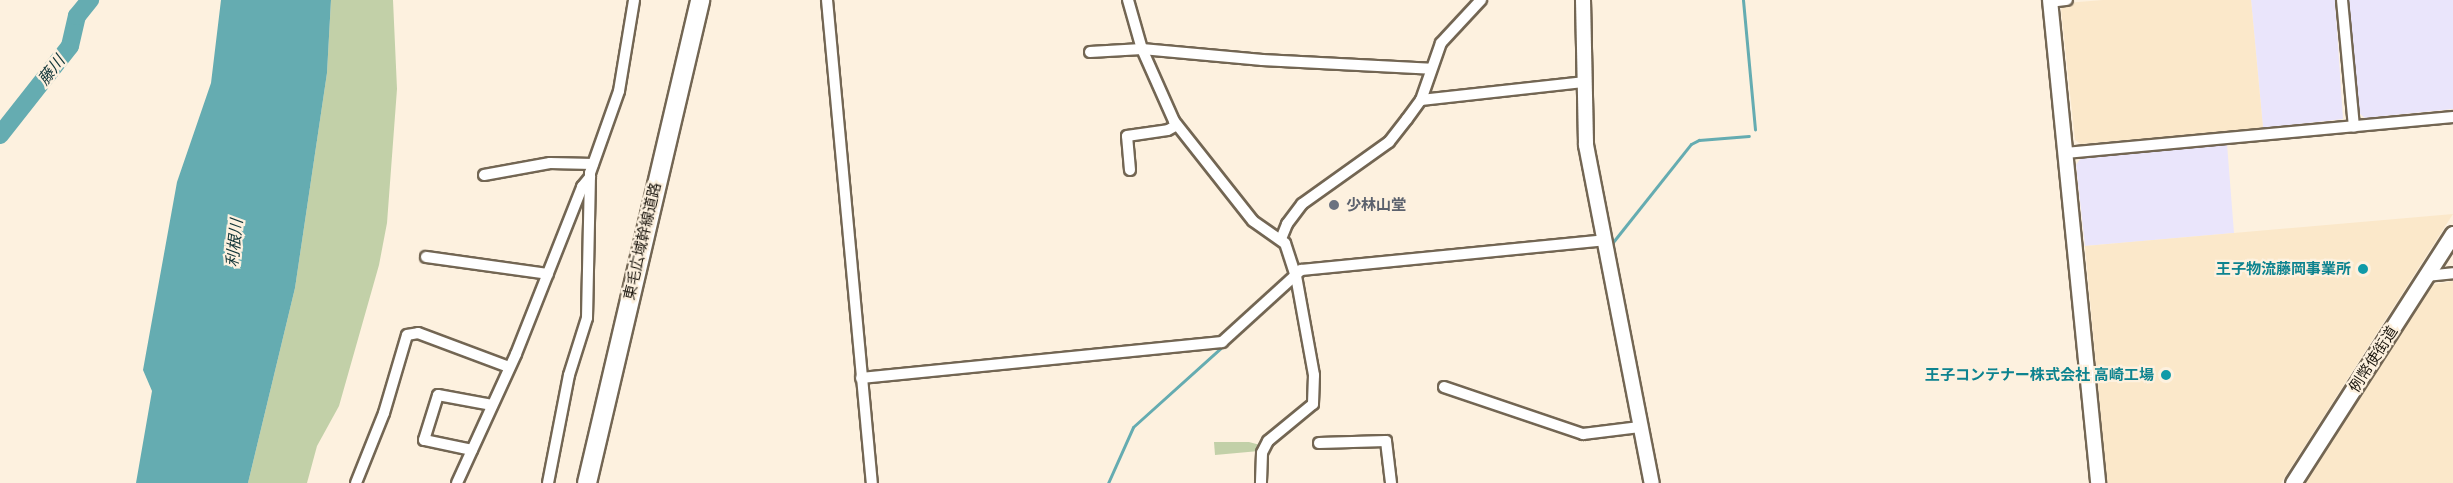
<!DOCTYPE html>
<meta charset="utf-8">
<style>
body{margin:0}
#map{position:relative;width:2453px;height:483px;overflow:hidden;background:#fdf1df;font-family:"Noto Sans","Noto Sans JP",sans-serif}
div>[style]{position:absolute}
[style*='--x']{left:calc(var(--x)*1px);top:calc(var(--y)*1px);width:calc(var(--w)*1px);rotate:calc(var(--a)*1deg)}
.commercial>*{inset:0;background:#eae5fb}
.built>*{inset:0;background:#fbe8ca}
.green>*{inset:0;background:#c2d0a8}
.water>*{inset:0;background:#65acb1}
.stream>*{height:3px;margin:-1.5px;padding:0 1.5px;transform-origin:1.5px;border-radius:1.5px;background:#65acb1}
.river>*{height:18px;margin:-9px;padding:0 9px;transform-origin:9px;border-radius:9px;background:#65acb1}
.roads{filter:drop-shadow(2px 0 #736653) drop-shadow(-2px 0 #736653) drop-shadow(0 2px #736653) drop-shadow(0 -2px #736653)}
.minor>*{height:10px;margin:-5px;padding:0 5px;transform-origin:5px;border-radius:5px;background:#fff}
.tertiary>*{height:14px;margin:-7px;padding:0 7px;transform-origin:7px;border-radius:7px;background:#fff}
.secondary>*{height:15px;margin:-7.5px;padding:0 7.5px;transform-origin:7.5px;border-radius:7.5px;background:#fff}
.trunk>*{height:18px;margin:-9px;padding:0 9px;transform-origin:9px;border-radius:9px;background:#fff}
.dots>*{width:16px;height:16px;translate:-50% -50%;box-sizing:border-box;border:3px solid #fdf1df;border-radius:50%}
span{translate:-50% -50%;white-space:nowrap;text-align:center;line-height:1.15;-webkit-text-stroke:4.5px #fdf1df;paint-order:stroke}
.worship-label{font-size:15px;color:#5b616d;font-weight:700}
.left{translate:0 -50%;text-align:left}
.street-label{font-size:15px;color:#1c170f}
.culture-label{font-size:15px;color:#0d838f;font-weight:700}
.right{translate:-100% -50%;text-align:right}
.water-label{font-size:16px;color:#0f3336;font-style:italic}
</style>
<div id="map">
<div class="commercial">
<i style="clip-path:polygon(2251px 0,2335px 0,2343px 119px,2263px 128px)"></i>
<i style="clip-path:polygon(2349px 0,2453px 0,2453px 109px,2365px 118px,2359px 113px)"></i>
<i style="clip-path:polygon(2227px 144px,2234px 233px,2085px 246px,2076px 165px,2081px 158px)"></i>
</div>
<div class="built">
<i style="clip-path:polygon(2103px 0,2251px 0,2263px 128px,2081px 144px,2075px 140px,2061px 9px,2066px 3px)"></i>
<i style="clip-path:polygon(2453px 214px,2281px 483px,2107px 483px,2085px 246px)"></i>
<i style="clip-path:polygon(2453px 281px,2453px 483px,2305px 483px,2430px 285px)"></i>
</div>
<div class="green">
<i style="clip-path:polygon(331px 0,393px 0,397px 89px,387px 223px,379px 265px,339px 406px,317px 446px,307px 483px,248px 483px,295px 288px,327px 73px)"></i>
<i style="clip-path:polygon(1214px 442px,1249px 442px,1260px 445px,1259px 451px,1215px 455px)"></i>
</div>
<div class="water">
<i style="clip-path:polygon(221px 0,331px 0,327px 73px,295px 288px,248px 483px,136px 483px,152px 391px,143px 370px,177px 182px,211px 83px)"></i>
</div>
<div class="stream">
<i style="--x:1743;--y:0;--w:130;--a:84.7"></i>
<i style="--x:1613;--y:242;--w:125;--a:-51.5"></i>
<i style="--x:1691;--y:144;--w:9;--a:-27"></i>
<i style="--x:1699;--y:140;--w:50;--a:-4.6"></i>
<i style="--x:1108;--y:483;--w:61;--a:-65.9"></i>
<i style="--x:1133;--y:427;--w:122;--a:-42"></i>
</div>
<div class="river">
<i style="--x:0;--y:135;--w:113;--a:-51.8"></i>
<i style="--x:70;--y:46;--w:31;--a:-77"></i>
<i style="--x:77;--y:16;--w:21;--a:-51"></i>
</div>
<div class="roads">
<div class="minor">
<i style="--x:827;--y:0;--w:485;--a:84.7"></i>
<i style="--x:1128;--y:0;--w:51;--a:74.1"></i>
<i style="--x:1142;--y:49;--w:79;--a:66"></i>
<i style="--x:1174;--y:121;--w:127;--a:51.7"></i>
<i style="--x:1253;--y:221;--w:39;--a:35"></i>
<i style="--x:1285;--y:243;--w:35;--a:72"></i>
<i style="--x:1296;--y:276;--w:101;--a:79.7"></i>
<i style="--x:1314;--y:375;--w:29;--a:92"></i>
<i style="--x:1313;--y:404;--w:58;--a:140.6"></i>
<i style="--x:1268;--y:441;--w:13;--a:117"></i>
<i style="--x:1262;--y:453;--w:30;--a:92"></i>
<i style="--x:2342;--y:0;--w:127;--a:84.6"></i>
<i style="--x:2050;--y:2;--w:17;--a:-7"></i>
<i style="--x:1090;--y:52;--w:52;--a:-3.3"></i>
<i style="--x:1142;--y:49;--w:121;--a:5.2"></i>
<i style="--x:1262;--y:60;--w:169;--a:3"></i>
<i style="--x:1421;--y:100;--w:163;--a:-6.3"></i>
<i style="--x:2065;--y:153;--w:390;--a:-5.3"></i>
<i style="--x:1130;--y:170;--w:34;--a:-95"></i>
<i style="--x:1127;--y:136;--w:41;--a:-8.3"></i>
<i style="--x:1168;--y:130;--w:10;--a:-29"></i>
<i style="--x:484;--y:175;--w:67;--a:-10.3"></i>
<i style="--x:550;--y:163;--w:43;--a:1.3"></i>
<i style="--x:1281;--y:239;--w:16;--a:-68"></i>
<i style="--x:1287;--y:224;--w:25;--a:-53"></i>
<i style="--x:1302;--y:204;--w:107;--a:-35.5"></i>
<i style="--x:1389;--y:142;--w:29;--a:-52"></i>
<i style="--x:1407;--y:119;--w:24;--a:-54"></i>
<i style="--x:1421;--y:100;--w:60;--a:-70.7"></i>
<i style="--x:1441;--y:43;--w:59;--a:-47.1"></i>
<i style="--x:426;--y:257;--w:123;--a:7.9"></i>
<i style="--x:2426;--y:276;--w:27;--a:-6"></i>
<i style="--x:861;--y:378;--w:363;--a:-5.7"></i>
<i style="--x:1222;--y:342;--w:107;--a:-42.3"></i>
<i style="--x:1301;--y:270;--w:305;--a:-5.6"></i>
<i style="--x:1444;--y:387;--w:147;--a:18.7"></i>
<i style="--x:1583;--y:434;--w:57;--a:-7"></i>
<i style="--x:1319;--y:443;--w:67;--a:-1.7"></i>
<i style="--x:1386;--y:441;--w:42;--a:83.2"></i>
<i style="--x:472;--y:450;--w:49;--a:-168.2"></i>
<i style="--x:424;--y:440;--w:47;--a:-72.7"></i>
<i style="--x:438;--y:395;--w:55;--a:10.5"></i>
<i style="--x:356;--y:483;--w:75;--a:-68.2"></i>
<i style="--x:384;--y:413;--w:81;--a:-73.6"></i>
<i style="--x:407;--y:335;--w:11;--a:-10"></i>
<i style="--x:418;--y:333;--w:97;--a:20.5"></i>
<i style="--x:457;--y:483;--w:142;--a:-65.4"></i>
<i style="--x:516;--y:354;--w:180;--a:-68.4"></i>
<i style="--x:582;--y:187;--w:13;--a:-51"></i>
<i style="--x:548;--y:483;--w:110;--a:-79"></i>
<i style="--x:569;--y:375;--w:60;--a:-72.5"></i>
<i style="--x:587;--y:318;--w:145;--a:-88.8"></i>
<i style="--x:590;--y:173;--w:87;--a:-70.5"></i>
<i style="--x:619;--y:91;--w:92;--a:-80.6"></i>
</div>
<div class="tertiary">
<i style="--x:1583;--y:0;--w:145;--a:88.8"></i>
<i style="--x:1586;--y:145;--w:344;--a:79"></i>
<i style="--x:2050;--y:0;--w:485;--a:84.3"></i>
</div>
<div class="secondary">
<i style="--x:2293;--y:483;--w:296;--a:-57.3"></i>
</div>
<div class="trunk">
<i style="--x:587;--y:483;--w:496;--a:-76.8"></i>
</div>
</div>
<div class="dots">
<i style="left:1334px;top:205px;background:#6b7280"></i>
<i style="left:2363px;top:269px;background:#0f9aa8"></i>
<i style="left:2166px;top:375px;background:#0f9aa8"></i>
</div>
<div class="worship-label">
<span class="left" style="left:1346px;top:205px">少林山堂</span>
</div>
<div class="street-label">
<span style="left:642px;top:241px;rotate:-77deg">東毛広域幹線道路</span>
<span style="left:2373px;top:359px;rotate:-57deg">例幣使街道</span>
</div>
<div class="culture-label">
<span class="right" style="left:2351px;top:269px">王子物流藤岡事業所</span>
<span class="right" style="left:2154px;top:375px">王子コンテナー株式会社 高崎工場</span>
</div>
<div class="water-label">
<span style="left:51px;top:70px;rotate:-52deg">藤川</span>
<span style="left:234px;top:243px;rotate:-84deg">利根川</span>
</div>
</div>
